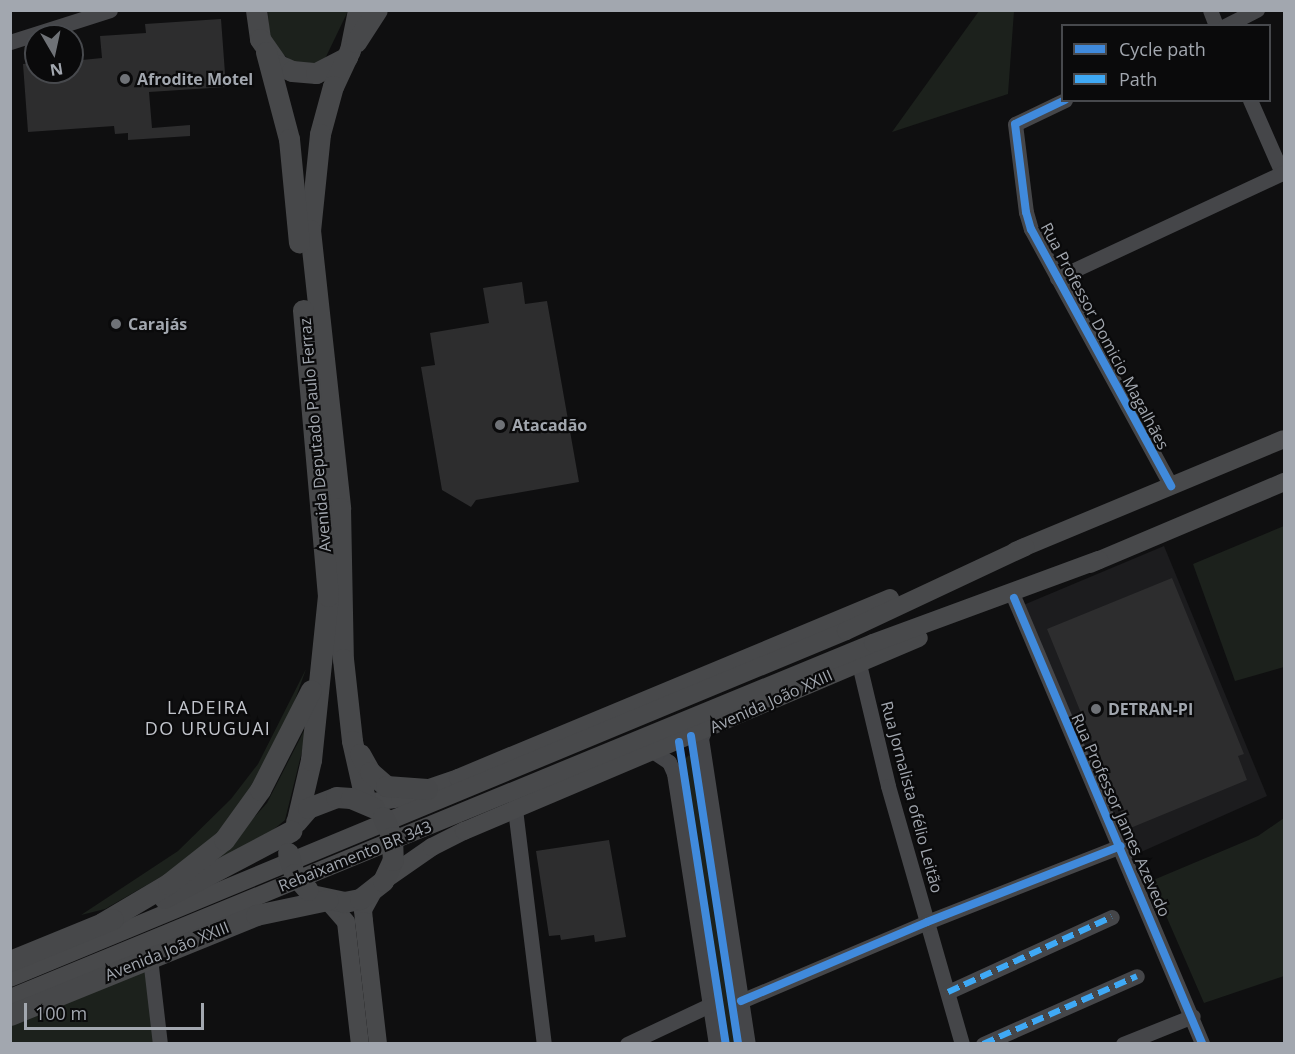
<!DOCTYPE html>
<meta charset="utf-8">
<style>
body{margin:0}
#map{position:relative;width:1295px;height:1054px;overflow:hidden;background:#0f0f10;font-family:"Open Sans",sans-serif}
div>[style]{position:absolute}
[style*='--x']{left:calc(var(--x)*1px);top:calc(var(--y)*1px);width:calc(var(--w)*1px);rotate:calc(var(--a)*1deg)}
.built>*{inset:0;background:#1c1c1e}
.green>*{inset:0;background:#1c211c}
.building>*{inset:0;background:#2d2d2e}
.minor>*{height:15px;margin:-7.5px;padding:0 7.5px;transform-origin:7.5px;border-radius:7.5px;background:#454649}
.major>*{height:18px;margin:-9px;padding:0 9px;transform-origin:9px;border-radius:9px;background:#48494b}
.highway>*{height:21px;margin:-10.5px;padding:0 10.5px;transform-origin:10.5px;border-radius:10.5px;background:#47484a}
.highway-bridge>*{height:21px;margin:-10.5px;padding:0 10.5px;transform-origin:10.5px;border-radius:10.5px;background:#47484a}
.quiet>*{height:6px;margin-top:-3px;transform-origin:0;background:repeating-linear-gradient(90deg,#3fa9f5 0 12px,transparent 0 18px)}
.cycleway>*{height:8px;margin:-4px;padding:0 4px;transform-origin:4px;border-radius:4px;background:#408adc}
.dots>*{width:16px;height:16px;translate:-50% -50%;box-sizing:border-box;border:3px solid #0a0a0b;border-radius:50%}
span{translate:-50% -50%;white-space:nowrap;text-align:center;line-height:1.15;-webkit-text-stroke:4.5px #0a0a0b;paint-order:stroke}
.poi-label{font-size:16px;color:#a2a7af;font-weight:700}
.left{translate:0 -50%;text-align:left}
.street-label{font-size:16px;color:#a2a7af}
.neighbourhood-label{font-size:18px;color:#c2c5cc;letter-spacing:1.5px}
.frame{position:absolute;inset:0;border:12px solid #a2a7af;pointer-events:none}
.legend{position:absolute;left:1061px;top:24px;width:210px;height:78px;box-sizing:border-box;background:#0a0a0b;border:2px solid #47494d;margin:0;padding:8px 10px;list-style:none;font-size:18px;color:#a2a7af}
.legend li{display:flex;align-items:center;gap:12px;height:30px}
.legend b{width:30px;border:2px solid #47494d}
.north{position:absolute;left:24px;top:24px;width:60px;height:60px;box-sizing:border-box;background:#0a0a0b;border:2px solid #47494d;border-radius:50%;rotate:171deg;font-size:16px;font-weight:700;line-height:24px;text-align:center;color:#a2a7af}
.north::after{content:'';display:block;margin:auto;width:21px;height:27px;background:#6f7277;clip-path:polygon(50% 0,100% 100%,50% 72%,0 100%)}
.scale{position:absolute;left:24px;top:1003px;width:180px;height:27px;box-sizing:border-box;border:3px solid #a2a7af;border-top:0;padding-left:8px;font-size:18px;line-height:21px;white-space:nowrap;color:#a2a7af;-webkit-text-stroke:4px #0a0a0b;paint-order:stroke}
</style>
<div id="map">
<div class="built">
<i style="clip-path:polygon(1164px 546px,1267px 796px,1132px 856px,1021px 606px)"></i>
</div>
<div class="green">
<i style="clip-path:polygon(268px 11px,348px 11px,323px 63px,310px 66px,290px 60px,278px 50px,269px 34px)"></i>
<i style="clip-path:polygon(979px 11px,1014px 11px,1008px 94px,892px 132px)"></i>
<i style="clip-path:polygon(1284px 526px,1284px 667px,1235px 681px,1193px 564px)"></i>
<i style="clip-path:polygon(306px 669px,285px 728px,234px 815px,192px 859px,105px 909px,81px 915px,178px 851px,231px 799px,258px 764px)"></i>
<i style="clip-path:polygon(310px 719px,285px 820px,243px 855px,203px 874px,267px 803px)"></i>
<i style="clip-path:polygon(689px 755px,697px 761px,742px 1043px,722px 1043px,679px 765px)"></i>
<i style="clip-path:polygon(1284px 818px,1284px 976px,1204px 1003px,1151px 881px,1258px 836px)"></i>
<i style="clip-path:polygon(146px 969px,154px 1043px,11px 1044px,11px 1024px)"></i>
</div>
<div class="building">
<i style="clip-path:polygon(221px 19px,226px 87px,149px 92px,152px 128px,190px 125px,190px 136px,128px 140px,128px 133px,115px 134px,114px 126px,28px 132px,23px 64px,36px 63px,36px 72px,72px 72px,72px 61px,102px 58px,100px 36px,146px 33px,145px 24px)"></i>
<i style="clip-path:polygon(522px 282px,525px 304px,547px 301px,579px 482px,476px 500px,471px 507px,442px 490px,421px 367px,435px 365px,430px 333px,489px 323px,483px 288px)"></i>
<i style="clip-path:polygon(1172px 578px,1244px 754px,1238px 756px,1247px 780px,1128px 829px,1047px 629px)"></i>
<i style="clip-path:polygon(609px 840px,626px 937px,595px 942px,594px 935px,561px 940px,560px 935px,549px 936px,536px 851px)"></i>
</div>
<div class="minor">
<i style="--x:1210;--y:10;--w:17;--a:69"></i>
<i style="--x:1225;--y:26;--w:36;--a:-27"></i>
<i style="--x:10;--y:42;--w:105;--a:-17.7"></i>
<i style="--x:1065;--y:100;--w:55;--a:154.4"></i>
<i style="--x:1015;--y:124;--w:89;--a:82.9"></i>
<i style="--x:1026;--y:212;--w:18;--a:74"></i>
<i style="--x:1031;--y:229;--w:293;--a:61.4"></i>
<i style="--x:1250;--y:100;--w:80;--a:66.3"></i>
<i style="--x:1057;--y:278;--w:251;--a:-25"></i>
<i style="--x:1014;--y:598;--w:484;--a:67.1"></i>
<i style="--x:859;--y:664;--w:125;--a:76.6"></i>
<i style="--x:888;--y:786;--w:268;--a:74"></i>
<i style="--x:704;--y:731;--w:8;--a:113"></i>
<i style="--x:701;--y:738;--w:310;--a:81.3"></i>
<i style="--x:654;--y:752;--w:18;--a:34"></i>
<i style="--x:669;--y:762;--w:12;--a:66"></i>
<i style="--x:674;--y:773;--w:274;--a:81.2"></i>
<i style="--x:515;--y:809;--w:237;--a:83"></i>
<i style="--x:150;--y:958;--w:87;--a:83.4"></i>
<i style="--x:948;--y:992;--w:180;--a:-24.6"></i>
<i style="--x:741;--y:1001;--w:202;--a:-23"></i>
<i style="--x:927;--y:922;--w:208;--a:-21.4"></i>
<i style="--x:627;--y:1044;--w:92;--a:-25.2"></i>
<i style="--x:983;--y:1044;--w:168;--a:-23.8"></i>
<i style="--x:1123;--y:1044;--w:75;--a:-21.8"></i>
</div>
<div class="major">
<i style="--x:1015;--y:551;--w:291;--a:-22.6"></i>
<i style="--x:1090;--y:564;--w:211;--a:-22.9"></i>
<i style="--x:366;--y:803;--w:34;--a:-8"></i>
<i style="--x:400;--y:798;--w:61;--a:-19"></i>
<i style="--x:458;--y:778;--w:468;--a:-22.6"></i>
<i style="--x:383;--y:881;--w:60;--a:-34.8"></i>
<i style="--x:432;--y:847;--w:36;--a:-27"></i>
<i style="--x:464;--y:831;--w:494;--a:-23"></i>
<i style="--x:374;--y:890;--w:23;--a:119"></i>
<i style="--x:363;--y:910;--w:11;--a:85"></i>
<i style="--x:364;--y:921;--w:124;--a:83.5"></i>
<i style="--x:327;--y:900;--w:29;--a:49"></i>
<i style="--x:346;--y:922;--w:123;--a:83.5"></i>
<i style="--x:10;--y:978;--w:905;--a:-22.54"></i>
<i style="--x:846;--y:631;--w:198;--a:-25.1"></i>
<i style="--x:10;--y:998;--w:933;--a:-22.36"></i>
<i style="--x:873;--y:643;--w:241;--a:-20.2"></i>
</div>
<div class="highway">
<i style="--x:256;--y:10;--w:29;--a:82"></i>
<i style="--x:260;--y:39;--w:32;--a:55"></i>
<i style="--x:278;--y:65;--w:15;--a:23"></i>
<i style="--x:292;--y:71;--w:24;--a:5"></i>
<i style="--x:316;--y:73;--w:35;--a:-27"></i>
<i style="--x:358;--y:10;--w:41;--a:101.3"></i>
<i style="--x:350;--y:50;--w:40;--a:115"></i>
<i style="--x:333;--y:86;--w:50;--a:105.2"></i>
<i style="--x:320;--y:134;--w:97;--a:95.9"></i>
<i style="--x:310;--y:230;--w:280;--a:83.8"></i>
<i style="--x:340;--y:508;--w:151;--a:88.9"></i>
<i style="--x:343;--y:659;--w:82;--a:83.7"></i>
<i style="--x:352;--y:741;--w:64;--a:77.3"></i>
<i style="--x:356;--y:42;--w:38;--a:-57"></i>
<i style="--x:266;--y:52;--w:90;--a:75.2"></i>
<i style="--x:289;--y:139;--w:104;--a:84.5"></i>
<i style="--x:360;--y:754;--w:21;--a:61"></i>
<i style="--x:370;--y:772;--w:21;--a:41"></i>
<i style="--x:386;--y:786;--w:41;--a:4.2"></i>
<i style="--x:297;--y:820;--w:62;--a:-76.9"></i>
<i style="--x:311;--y:760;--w:165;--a:-84.1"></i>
<i style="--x:328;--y:596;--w:287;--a:-95"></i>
<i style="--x:296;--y:822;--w:18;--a:-49"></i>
<i style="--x:308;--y:808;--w:30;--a:-21"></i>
<i style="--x:336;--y:797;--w:15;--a:4"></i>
<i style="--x:351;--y:798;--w:25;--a:23"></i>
<i style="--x:316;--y:896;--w:29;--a:12"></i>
<i style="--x:344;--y:902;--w:16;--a:-11"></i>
<i style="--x:360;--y:899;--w:29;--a:-38"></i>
<i style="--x:383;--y:881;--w:23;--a:-65"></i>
<i style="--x:164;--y:898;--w:144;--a:-27.8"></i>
<i style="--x:102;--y:923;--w:77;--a:-30.6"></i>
<i style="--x:168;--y:884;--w:71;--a:-38.2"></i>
<i style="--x:224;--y:840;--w:62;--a:-54.2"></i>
<i style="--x:260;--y:790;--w:112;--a:-63"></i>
<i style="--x:10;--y:961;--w:111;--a:-22.2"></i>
<i style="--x:10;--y:1015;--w:266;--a:-22.1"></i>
<i style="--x:256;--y:915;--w:73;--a:-11.9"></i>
</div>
<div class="highway-bridge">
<i style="--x:383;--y:817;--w:22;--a:66"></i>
<i style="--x:392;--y:837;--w:23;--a:88"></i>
<i style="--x:288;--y:853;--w:22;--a:74"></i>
<i style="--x:294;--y:874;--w:21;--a:49"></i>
</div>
<div class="quiet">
<i style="--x:948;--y:992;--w:180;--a:-24.6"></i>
<i style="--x:983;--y:1044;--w:168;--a:-23.8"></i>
</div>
<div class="cycleway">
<i style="--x:1065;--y:100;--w:55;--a:154.4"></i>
<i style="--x:1015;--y:124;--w:89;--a:82.9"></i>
<i style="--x:1026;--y:212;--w:18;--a:74"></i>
<i style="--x:1031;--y:229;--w:293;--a:61.4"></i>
<i style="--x:1014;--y:598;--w:484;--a:67.1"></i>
<i style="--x:691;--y:736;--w:312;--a:81.3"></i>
<i style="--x:679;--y:742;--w:306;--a:81.2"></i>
<i style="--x:741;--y:1001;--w:202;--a:-23"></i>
<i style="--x:927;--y:922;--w:208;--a:-21.4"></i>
</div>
<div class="dots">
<i style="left:125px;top:79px;background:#6f7277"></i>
<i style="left:116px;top:324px;background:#6f7277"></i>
<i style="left:500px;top:425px;background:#6f7277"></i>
<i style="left:1096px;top:709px;background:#6f7277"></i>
</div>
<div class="poi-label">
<span class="left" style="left:137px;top:79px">Afrodite Motel</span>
<span class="left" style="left:128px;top:324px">Carajás</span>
<span class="left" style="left:512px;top:425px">Atacadão</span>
<span class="left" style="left:1108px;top:709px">DETRAN-PI</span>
</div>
<div class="street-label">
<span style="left:1105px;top:336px;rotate:62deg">Rua Professor Domicio Magalhães</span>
<span style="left:315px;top:435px;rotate:-95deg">Avenida Deputado Paulo Ferraz</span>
<span style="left:771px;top:701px;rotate:-24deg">Avenida João XXIII</span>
<span style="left:912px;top:797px;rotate:75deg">Rua Jornalista ofélio Leitão</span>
<span style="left:1121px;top:815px;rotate:66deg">Rua Professor James Azevedo</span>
<span style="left:355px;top:856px;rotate:-22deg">Rebaixamento BR 343</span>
<span style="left:167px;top:951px;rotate:-22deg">Avenida João XXIII</span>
</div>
<div class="neighbourhood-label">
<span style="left:208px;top:718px">LADEIRA<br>DO URUGUAI</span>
</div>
<div class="frame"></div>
<ul class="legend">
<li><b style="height:8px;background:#408adc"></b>Cycle path</li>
<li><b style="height:8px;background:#3fa9f5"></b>Path</li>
</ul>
<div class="north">N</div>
<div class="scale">100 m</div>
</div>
